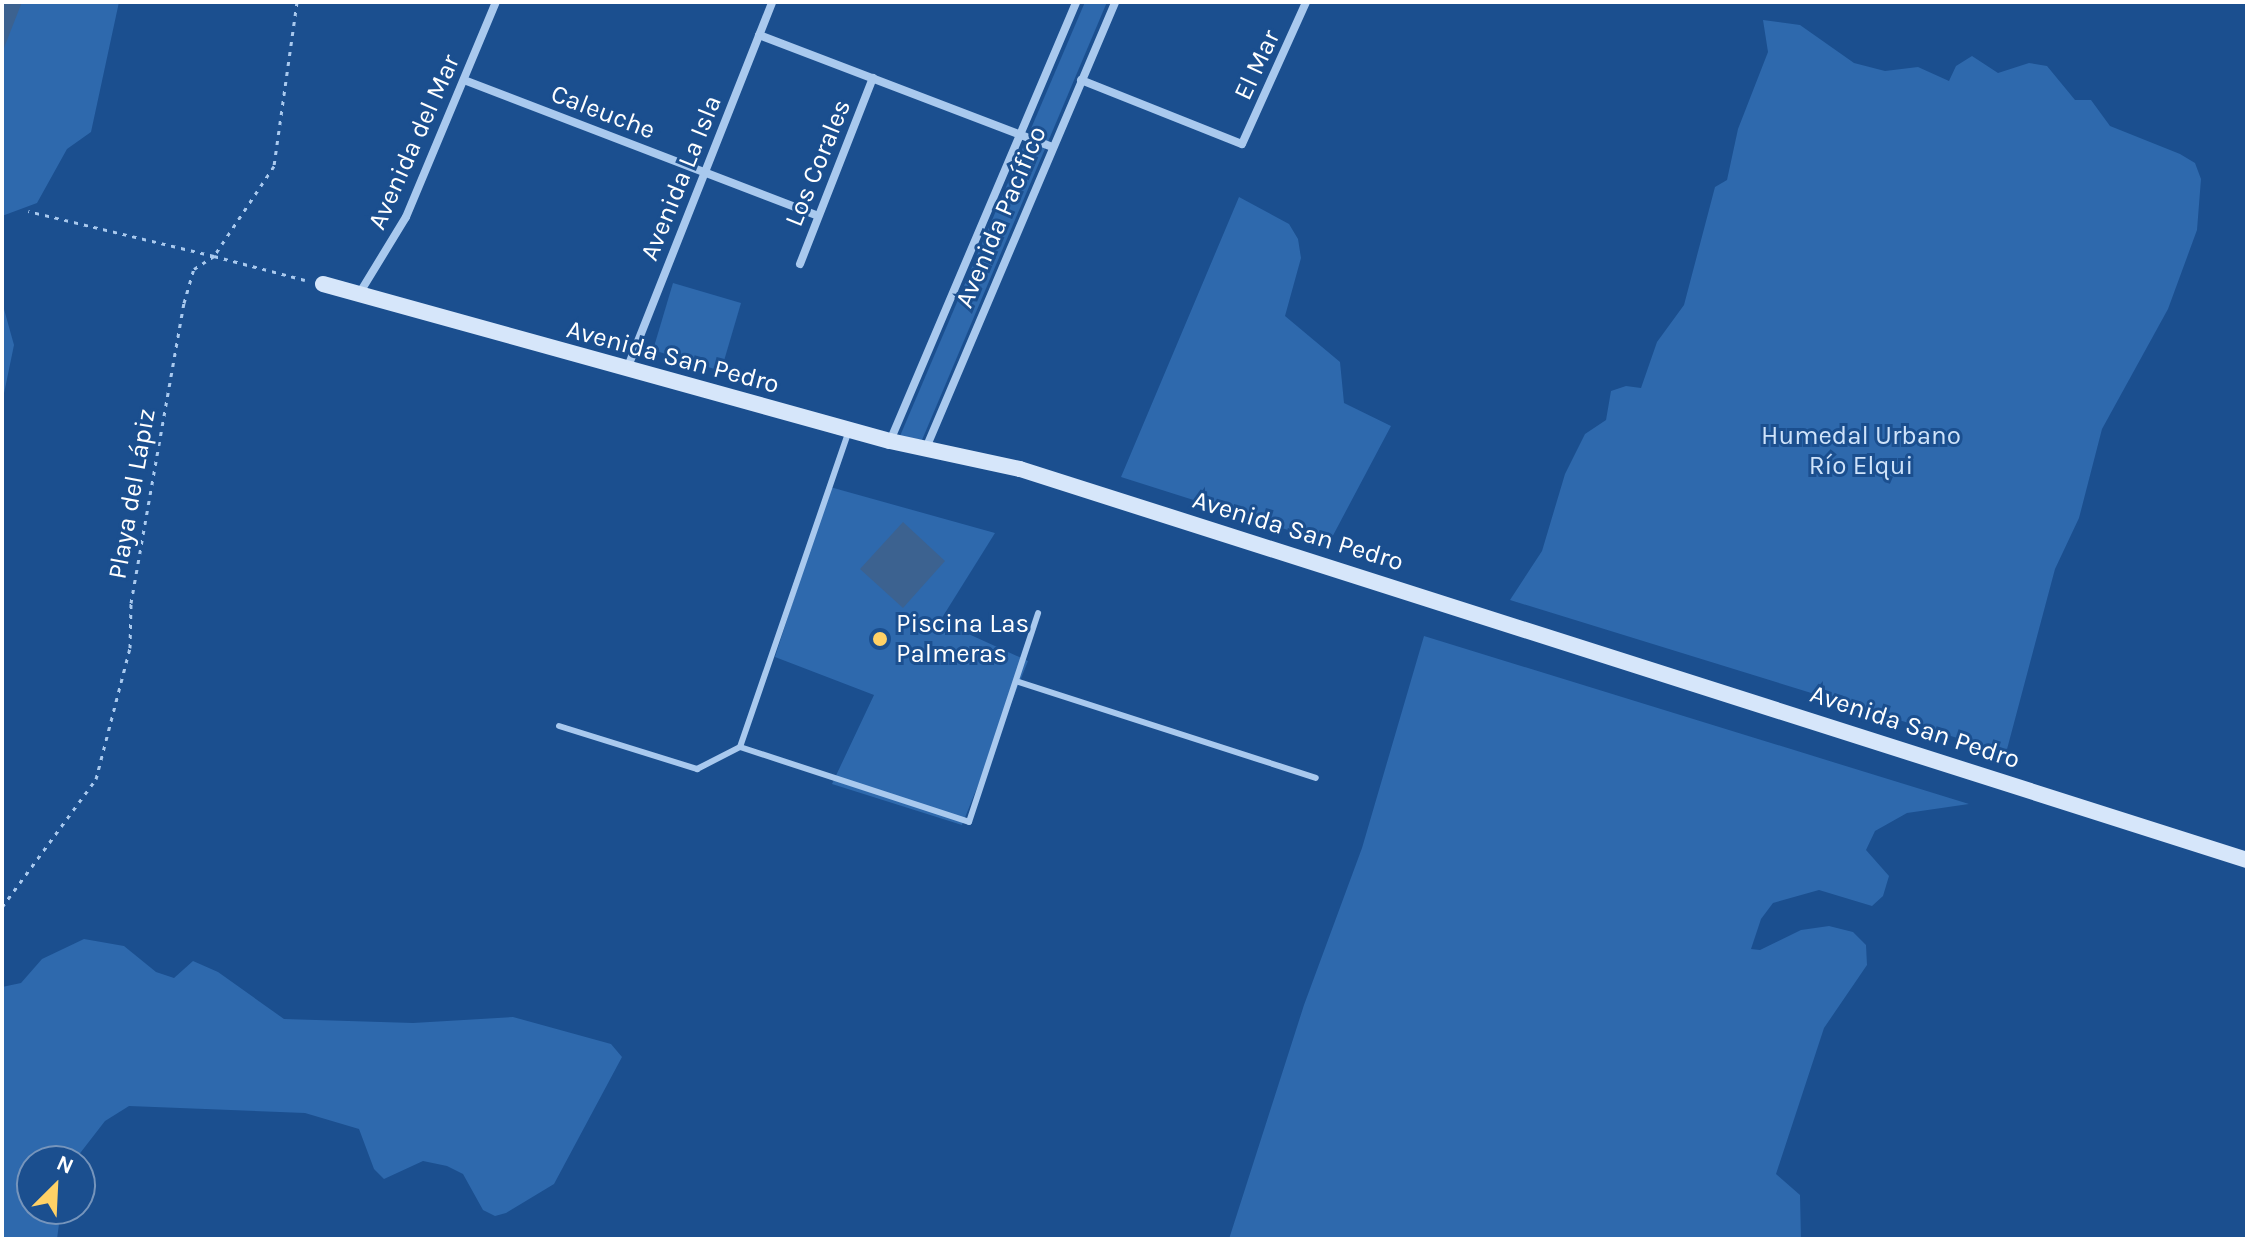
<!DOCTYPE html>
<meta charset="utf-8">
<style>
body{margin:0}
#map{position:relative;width:2249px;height:1241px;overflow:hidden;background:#1b4f8f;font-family:Karla,sans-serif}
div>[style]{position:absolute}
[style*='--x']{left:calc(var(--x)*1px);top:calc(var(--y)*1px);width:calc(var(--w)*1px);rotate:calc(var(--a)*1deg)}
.green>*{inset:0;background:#2e69ad}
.water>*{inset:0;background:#3c6290}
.path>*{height:3px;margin-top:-1.5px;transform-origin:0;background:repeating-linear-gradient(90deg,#a9c9ee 0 4px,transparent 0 10px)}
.lane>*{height:6px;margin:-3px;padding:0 3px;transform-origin:3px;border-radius:3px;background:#a9c9ee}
.street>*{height:8px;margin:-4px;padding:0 4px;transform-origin:4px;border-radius:4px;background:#a9c9ee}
.secondary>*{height:16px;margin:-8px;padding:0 8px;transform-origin:8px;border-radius:8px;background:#d6e6fa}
.dots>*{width:22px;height:22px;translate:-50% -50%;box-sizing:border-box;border:4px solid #1b4f8f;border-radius:50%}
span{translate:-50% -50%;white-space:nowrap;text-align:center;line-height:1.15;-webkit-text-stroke:6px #1b4f8f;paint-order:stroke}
.street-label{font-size:26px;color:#fff}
.park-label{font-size:26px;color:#cfe3fa}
.poi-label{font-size:26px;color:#fff}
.left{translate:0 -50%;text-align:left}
.frame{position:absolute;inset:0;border:4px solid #fff;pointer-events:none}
.north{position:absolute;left:16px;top:1145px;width:80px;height:80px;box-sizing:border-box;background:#1b4f8f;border:2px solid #7695bc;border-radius:50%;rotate:24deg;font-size:22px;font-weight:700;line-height:32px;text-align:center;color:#fff}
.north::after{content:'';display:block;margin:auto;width:28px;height:36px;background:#ffd166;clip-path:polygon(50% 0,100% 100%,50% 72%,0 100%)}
</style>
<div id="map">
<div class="green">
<i style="clip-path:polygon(2px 2px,119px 2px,91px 132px,67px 149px,37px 203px,2px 216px)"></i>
<i style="clip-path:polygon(1085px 2px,1107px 2px,922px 440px,900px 436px)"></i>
<i style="clip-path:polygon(1763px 20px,1800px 25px,1854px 63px,1885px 71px,1918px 67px,1949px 81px,1956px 66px,1972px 56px,1998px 73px,2029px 63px,2047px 66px,2075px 100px,2091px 100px,2110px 126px,2180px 154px,2195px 163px,2201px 179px,2197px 230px,2168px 309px,2102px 429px,2079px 518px,2055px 569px,2006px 753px,1510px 600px,1542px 551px,1565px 474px,1585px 434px,1606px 420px,1611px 391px,1626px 386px,1641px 388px,1657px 342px,1684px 305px,1715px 187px,1727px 180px,1738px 129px,1768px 52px)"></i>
<i style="clip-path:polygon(1239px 197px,1289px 224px,1298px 239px,1301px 258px,1285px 316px,1340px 362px,1344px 403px,1391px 426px,1329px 543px,1121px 477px)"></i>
<i style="clip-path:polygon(673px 283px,741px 303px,721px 371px,653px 350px)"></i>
<i style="clip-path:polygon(2px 302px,14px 345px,2px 403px)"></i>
<i style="clip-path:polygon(830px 487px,995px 533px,940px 621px,1028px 661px,962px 825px,832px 784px,874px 695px,775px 657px)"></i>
<i style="clip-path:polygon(1424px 636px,1969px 804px,1907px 813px,1875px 831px,1866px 850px,1889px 876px,1883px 896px,1872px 906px,1819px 890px,1773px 903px,1761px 919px,1751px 949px,1760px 950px,1801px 930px,1829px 926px,1853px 932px,1866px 945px,1867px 965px,1824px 1028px,1776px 1174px,1800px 1195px,1801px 1239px,1229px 1239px,1304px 1005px,1362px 848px)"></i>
<i style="clip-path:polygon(84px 939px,124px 946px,156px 972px,174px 978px,193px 961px,218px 972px,284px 1019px,413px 1023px,513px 1017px,611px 1044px,622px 1057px,554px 1184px,506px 1213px,495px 1216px,483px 1210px,463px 1174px,447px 1166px,423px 1161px,384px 1179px,374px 1169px,359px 1129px,305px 1113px,129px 1106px,105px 1121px,74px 1161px,32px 1161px,32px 1209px,61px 1209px,57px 1239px,2px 1239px,2px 987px,21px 983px,42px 959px)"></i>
</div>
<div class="water">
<i style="clip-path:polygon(2px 2px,22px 2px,2px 53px)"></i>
<i style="clip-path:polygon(903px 522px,945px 561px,903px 608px,860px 569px)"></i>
</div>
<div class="path">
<i style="--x:297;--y:2;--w:166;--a:98"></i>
<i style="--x:274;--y:166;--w:108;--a:123.7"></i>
<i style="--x:214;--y:256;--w:94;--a:14.8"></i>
<i style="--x:2;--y:907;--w:159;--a:-53.7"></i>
<i style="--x:96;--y:779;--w:135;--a:-75.5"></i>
<i style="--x:130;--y:648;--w:45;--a:-88.7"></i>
<i style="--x:131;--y:603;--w:305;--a:-80"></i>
<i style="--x:184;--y:303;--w:35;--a:-74"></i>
<i style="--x:194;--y:269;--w:24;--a:-33"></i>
<i style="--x:214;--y:256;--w:191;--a:-166.4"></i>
</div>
<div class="lane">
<i style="--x:1016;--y:681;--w:315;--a:17.9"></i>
<i style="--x:559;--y:726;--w:145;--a:17.3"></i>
<i style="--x:697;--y:769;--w:48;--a:-27.1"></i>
<i style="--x:740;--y:747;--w:335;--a:-71"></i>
<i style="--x:740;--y:747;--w:241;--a:18.1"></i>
<i style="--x:969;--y:822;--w:220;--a:-71.7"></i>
</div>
<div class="street">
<i style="--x:759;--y:35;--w:314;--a:20.9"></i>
<i style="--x:464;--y:80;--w:379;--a:21"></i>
<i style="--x:1081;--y:80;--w:173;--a:21.7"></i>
<i style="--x:1242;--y:144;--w:156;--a:-65.7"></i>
<i style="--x:800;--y:264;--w:200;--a:-68.6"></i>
<i style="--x:359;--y:294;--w:90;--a:-58.6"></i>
<i style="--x:406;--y:217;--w:233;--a:-67.3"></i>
<i style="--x:627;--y:369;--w:395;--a:-68.4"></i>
<i style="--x:890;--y:441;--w:477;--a:-67"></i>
<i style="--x:926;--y:448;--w:484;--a:-67"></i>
</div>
<div class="secondary">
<i style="--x:323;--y:284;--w:588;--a:15.48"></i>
<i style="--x:890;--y:441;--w:133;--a:12.2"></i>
<i style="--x:1020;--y:469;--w:1288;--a:17.68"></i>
</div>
<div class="dots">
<i style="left:880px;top:639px;background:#ffd166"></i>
</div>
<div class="street-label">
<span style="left:1257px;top:65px;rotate:-65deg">El Mar</span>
<span style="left:603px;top:112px;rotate:21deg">Caleuche</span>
<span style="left:414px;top:142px;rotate:-66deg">Avenida del Mar</span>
<span style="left:818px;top:163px;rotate:-68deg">Los Corales</span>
<span style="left:681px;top:178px;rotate:-68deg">Avenida La Isla</span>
<span style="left:1001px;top:217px;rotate:-67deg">Avenida Pacífico</span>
<span style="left:673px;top:357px;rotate:15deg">Avenida San Pedro</span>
<span style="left:132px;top:494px;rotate:-80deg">Playa del Lápiz</span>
<span style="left:1298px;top:531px;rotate:17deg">Avenida San Pedro</span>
<span style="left:1915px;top:727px;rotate:18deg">Avenida San Pedro</span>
</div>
<div class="park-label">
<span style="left:1861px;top:451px">Humedal Urbano<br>Río Elqui</span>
</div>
<div class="poi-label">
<span class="left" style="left:896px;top:639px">Piscina Las<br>Palmeras</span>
</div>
<div class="frame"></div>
<div class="north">N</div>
</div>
